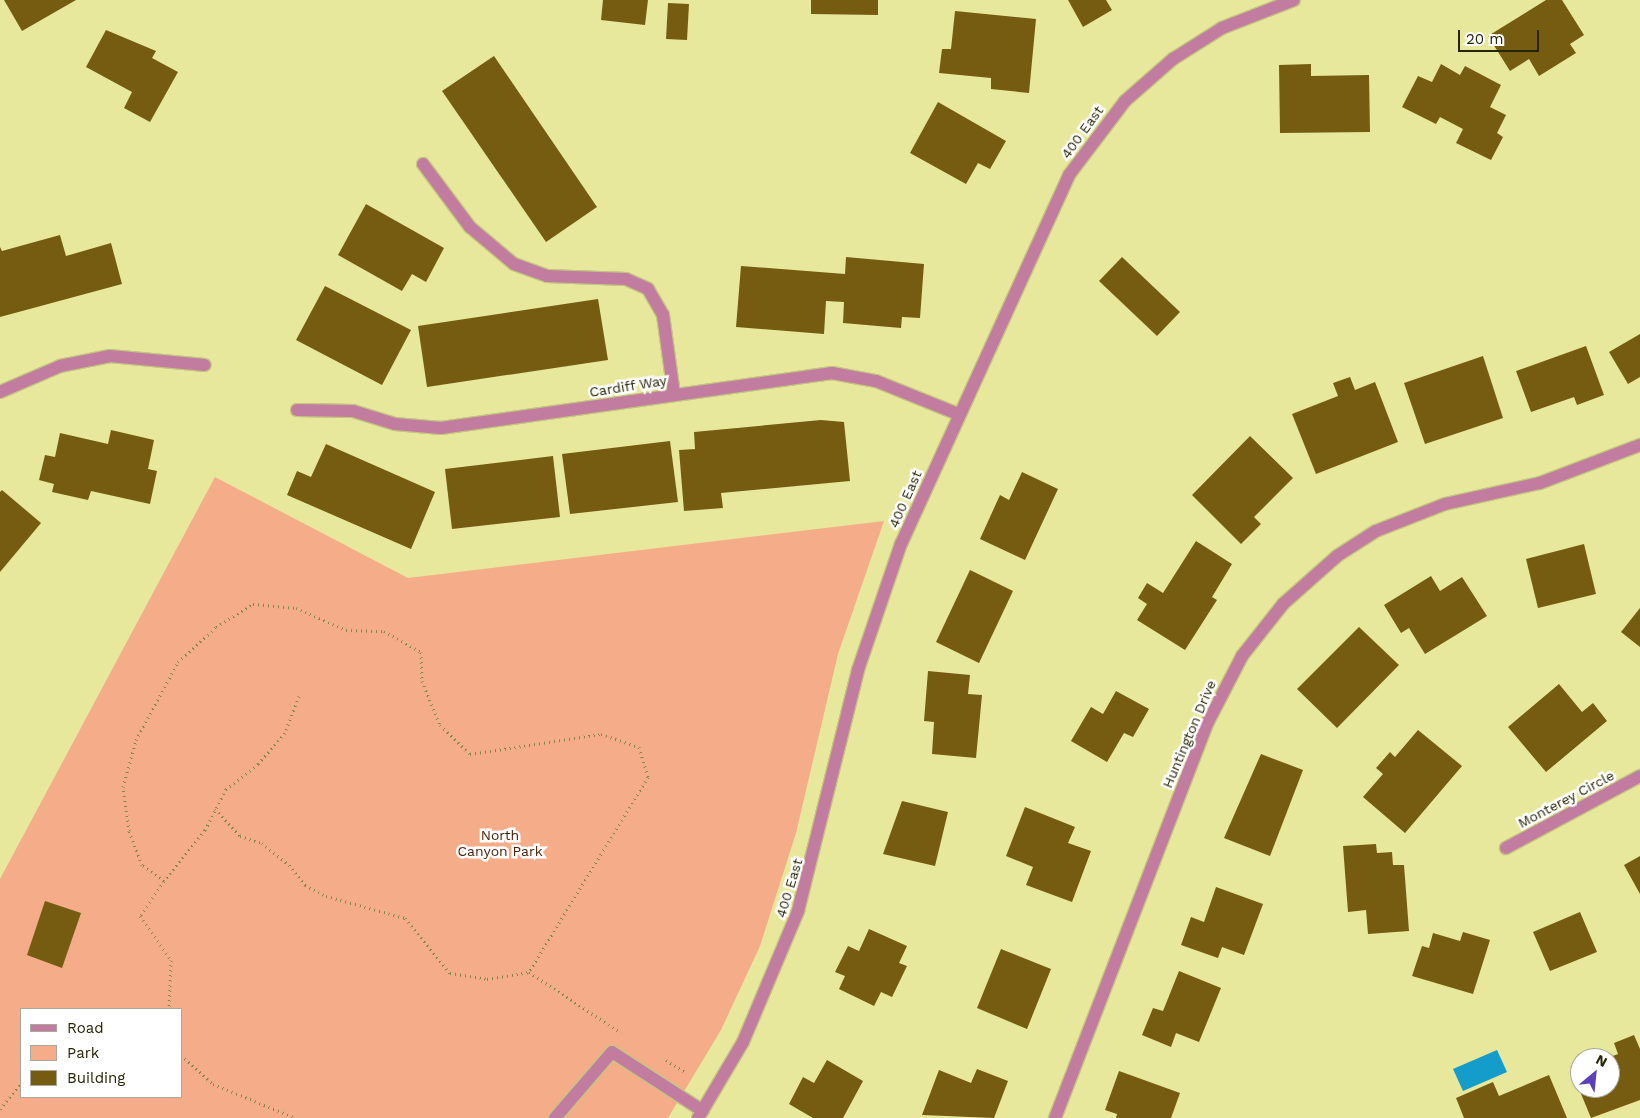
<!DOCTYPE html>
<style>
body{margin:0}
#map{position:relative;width:1640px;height:1118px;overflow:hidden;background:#e7e89c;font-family:"Work Sans",sans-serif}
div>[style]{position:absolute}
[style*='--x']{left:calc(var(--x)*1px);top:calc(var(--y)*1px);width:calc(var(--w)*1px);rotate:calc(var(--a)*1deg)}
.green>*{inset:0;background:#f4ad88}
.water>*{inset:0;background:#149cca}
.building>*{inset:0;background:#755c11}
.path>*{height:3px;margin-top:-1.5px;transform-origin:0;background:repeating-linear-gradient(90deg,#858550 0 1px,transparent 0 5px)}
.roads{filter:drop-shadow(1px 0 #c4c581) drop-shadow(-1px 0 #c4c581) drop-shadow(0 1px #c4c581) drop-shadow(0 -1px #c4c581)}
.service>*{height:12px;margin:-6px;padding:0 6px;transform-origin:6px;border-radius:6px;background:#c27c9f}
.minor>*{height:12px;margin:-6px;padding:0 6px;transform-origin:6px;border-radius:6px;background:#c27c9f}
.tertiary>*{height:12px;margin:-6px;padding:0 6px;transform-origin:6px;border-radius:6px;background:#c27c9f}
span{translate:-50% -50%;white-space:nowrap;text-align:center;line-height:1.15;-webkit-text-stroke:5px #fff;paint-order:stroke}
.street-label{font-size:14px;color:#262506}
.park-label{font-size:14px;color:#491f05}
.legend{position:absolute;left:20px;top:1008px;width:162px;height:90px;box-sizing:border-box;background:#fff;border:1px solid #a8a89b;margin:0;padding:6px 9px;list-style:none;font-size:15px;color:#262506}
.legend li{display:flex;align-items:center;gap:10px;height:25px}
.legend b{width:25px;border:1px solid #a8a89b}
.north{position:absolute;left:1570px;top:1048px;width:50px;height:50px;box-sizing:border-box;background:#fff;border:1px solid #a8a89b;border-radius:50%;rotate:28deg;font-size:14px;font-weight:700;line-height:20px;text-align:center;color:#262506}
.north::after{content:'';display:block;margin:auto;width:18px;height:22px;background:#5c40b8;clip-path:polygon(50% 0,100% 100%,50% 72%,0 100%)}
.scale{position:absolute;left:1458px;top:30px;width:81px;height:22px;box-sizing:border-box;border:2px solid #262506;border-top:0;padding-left:6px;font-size:15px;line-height:18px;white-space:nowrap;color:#262506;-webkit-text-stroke:4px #fff;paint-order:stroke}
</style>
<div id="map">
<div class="green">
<i style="clip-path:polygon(evenodd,215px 477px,408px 578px,884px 521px,838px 654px,796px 833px,760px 946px,721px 1030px,668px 1118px,0 1118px,0 879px,215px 477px,21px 1009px,181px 1009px,181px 1097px,21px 1097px,21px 1009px)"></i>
</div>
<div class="water">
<i style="clip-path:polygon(1497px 1050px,1507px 1072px,1463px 1091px,1453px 1069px)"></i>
</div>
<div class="building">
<i style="clip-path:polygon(4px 0,76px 0,22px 31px)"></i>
<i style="clip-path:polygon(603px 0,648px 0,645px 25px,601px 20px)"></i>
<i style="clip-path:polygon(811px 0,878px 0,878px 15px,811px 14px)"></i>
<i style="clip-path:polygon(1068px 0,1106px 0,1112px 10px,1083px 27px)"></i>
<i style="clip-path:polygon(1546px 0,1562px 0,1584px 35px,1570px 44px,1576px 53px,1539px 76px,1529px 59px,1510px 71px,1488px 36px)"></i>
<i style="clip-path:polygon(668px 3px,689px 4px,687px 40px,666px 39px)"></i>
<i style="clip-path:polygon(955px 11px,1036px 19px,1029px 93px,991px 89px,991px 78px,939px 73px,942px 49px,951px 49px)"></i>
<i style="clip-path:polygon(106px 30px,156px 51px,152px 58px,178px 72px,150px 122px,124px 108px,132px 92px,86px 67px)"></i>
<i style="clip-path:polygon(494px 56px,597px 207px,546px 242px,442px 91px)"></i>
<i style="clip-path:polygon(1311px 64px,1311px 76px,1369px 75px,1370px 132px,1280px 133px,1279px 65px)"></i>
<i style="clip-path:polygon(1441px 64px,1460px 75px,1465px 66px,1501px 85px,1490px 107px,1506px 115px,1497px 133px,1503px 137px,1491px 160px,1456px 143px,1463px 129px,1440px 117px,1436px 124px,1402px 107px,1418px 76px,1432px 82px)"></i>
<i style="clip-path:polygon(938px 102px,1006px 141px,990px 169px,978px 163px,966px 184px,910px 153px)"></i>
<i style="clip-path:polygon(366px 204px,444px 248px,426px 282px,412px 274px,402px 291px,338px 255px)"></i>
<i style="clip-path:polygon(60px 235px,66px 256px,111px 243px,122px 284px,0 317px,0 247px,2px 251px)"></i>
<i style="clip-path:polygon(846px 257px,924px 264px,920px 318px,902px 317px,901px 328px,843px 323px,844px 302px,826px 301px,824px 334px,736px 327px,741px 266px,845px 274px)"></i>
<i style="clip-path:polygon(1122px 257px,1180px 312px,1157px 336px,1099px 281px)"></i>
<i style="clip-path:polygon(325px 286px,411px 330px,382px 385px,296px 340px)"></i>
<i style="clip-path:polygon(598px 299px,608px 360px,427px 387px,418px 326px)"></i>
<i style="clip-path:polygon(1640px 334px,1640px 377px,1628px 384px,1609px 352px)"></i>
<i style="clip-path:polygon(1586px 346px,1604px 395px,1577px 405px,1574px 397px,1531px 412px,1516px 371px)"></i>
<i style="clip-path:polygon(1483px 356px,1503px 418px,1425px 444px,1404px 383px)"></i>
<i style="clip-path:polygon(1350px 377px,1355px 390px,1375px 382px,1398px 442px,1316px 474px,1292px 414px,1338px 396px,1333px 383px)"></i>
<i style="clip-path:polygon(821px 420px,844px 422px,850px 481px,721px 493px,723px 508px,684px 511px,679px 450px,695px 449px,694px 432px)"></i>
<i style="clip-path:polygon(111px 430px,154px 440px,148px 469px,157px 471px,150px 504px,91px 491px,88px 500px,52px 492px,54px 484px,39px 480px,45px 455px,55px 457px,60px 433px,108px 444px)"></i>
<i style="clip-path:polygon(1250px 436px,1293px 478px,1254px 517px,1261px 524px,1241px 544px,1192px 495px)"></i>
<i style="clip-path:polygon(670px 441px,678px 502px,570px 514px,562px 454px)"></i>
<i style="clip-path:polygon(326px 444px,435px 492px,411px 549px,287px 495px,297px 471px,311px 477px)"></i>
<i style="clip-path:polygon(553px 456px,560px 517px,452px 529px,445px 469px)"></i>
<i style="clip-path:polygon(1022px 472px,1058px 489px,1025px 560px,980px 539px,1000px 495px,1009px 500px)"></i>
<i style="clip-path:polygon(2px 490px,41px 523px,0 572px,0 492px)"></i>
<i style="clip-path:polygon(1196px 541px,1232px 564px,1212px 597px,1217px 600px,1185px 650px,1137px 620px,1147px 604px,1138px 598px,1147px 583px,1163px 593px)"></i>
<i style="clip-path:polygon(1584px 544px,1596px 594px,1538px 608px,1526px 559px)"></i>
<i style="clip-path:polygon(970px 570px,1013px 591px,979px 663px,936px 642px)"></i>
<i style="clip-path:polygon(1431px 576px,1440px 591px,1462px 577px,1487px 616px,1425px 654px,1409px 628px,1401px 633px,1384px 605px)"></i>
<i style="clip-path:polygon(1640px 608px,1640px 647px,1621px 632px)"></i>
<i style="clip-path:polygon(1359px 627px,1399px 665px,1337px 728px,1297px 689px)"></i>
<i style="clip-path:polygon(928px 671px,970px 675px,968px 694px,982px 695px,976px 758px,932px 754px,934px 722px,924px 721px)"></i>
<i style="clip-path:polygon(1559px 684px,1582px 712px,1593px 703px,1607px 721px,1546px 772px,1508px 727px)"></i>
<i style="clip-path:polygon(1116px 691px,1149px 709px,1133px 737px,1124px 733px,1107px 762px,1071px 741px,1091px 707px,1103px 714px)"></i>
<i style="clip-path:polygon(1418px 730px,1462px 766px,1405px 833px,1363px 797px,1383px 774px,1376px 768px,1390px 752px,1395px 757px)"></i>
<i style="clip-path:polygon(1261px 754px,1303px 770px,1270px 856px,1224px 838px)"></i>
<i style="clip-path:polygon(902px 801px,948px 812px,935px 866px,883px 854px)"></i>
<i style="clip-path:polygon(1025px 807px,1075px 827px,1068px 843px,1091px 851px,1072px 902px,1026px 885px,1033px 867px,1006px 856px)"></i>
<i style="clip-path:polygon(1376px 844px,1377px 853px,1392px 852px,1393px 865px,1404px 865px,1409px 931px,1368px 934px,1366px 910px,1348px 912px,1343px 846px)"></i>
<i style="clip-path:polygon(1640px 856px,1640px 894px,1624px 865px)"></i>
<i style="clip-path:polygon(1216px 887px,1263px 904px,1244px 955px,1222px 947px,1218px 958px,1181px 945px,1191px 917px,1204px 922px)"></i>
<i style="clip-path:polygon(45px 901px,81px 913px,62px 968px,27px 955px)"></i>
<i style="clip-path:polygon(1580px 912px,1597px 952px,1550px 971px,1533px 932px)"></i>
<i style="clip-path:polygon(869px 929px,907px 946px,899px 963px,907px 966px,892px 997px,881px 992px,874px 1006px,839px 989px,845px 976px,835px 972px,848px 946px,859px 951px)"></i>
<i style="clip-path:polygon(1463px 932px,1490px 940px,1473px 994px,1412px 976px,1422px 946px,1429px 948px,1433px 933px,1460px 941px)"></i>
<i style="clip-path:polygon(1001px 949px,1051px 969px,1027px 1029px,977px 1008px)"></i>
<i style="clip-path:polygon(1179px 971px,1221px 988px,1199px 1042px,1176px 1033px,1171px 1047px,1142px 1035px,1153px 1008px,1163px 1011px)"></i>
<i style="clip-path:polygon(1634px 1035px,1640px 1049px,1640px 1100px,1591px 1118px,1572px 1072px,1580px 1069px,1580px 1088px,1610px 1088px,1610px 1057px,1618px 1054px,1614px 1043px)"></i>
<i style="clip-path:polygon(827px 1060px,863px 1081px,843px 1118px,813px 1118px,789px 1104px,803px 1077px,814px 1083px)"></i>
<i style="clip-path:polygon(977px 1069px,1008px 1081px,994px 1118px,922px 1115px,939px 1070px,971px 1083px)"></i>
<i style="clip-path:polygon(1119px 1071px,1180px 1093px,1171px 1118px,1116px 1118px,1117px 1114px,1105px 1110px)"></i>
<i style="clip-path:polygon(1549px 1075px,1567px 1118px,1464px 1118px,1456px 1098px,1493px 1082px,1499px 1096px)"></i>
</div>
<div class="path">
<i style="--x:299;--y:696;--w:40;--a:111"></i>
<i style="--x:285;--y:733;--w:41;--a:131.1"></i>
<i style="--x:258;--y:764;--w:41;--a:142"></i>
<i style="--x:226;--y:789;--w:46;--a:117.1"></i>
<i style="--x:205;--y:830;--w:65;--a:128.8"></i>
<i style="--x:164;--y:881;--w:27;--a:-144"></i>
<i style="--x:142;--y:865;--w:36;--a:-111"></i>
<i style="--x:129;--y:831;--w:44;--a:-97.8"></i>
<i style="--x:123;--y:787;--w:49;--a:-74.5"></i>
<i style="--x:136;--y:740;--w:89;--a:-61.7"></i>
<i style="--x:178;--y:662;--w:52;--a:-42.6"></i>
<i style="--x:216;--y:627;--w:44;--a:-31.9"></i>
<i style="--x:253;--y:604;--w:43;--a:5.3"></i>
<i style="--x:296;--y:608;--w:55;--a:23.7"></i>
<i style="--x:346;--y:630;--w:38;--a:2"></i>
<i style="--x:384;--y:631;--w:43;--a:29.6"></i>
<i style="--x:421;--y:652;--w:29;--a:88"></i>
<i style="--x:422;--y:681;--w:48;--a:67.8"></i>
<i style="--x:440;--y:725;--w:42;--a:44"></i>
<i style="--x:470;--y:754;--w:133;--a:-8.7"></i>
<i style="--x:601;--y:734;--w:40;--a:18.9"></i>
<i style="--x:639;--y:747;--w:31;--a:73"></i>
<i style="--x:648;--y:777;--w:228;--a:121.4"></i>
<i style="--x:529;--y:972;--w:110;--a:33.5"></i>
<i style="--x:215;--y:809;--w:37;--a:47"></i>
<i style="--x:240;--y:836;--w:23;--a:18"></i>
<i style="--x:262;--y:843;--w:35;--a:39"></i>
<i style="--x:289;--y:865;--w:26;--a:51"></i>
<i style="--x:305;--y:885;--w:24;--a:28"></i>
<i style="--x:326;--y:896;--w:82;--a:15.6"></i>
<i style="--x:405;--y:918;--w:71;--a:50.7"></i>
<i style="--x:450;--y:973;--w:37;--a:9"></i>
<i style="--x:487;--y:979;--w:43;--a:-9.5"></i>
<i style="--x:164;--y:881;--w:42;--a:124.4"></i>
<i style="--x:140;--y:916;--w:54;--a:54.8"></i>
<i style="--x:171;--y:960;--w:49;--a:92.3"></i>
<i style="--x:181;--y:1055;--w:43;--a:42.2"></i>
<i style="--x:213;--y:1084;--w:90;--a:22.3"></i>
<i style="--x:666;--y:1060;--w:22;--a:32"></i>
<i style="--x:0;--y:1109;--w:33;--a:-51"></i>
</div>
<div class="roads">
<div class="service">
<i style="--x:555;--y:1118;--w:87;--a:-49.2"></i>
<i style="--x:612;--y:1052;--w:108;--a:33"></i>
</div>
<div class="minor">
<i style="--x:423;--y:164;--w:79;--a:53.3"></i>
<i style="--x:470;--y:227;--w:57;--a:40.1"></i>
<i style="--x:514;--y:264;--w:35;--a:20"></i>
<i style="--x:547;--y:276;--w:79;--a:2.2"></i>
<i style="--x:626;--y:279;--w:24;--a:24"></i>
<i style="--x:648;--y:289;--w:30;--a:60"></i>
<i style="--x:663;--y:315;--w:80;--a:82.1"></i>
<i style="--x:0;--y:392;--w:65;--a:-23.4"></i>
<i style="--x:60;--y:366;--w:51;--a:-11.3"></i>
<i style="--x:110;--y:356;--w:95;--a:5.4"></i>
<i style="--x:297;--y:410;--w:56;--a:1"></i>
<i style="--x:353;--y:411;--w:44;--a:17.2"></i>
<i style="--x:395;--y:424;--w:46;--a:5"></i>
<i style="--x:441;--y:428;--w:395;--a:-8"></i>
<i style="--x:832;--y:373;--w:45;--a:10.3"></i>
<i style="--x:876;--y:381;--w:88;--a:21.9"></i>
<i style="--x:1506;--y:848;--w:152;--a:-28.2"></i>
<i style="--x:1055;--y:1118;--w:425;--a:-68.9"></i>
<i style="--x:1208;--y:722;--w:74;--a:-62.7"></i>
<i style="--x:1242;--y:656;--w:66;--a:-51.7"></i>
<i style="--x:1283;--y:604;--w:72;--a:-41.6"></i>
<i style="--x:1337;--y:556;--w:46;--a:-32.7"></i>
<i style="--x:1376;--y:531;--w:74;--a:-21.4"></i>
<i style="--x:1445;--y:504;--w:97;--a:-12.5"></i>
<i style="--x:1540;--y:483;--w:107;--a:-20.8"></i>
</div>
<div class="tertiary">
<i style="--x:698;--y:1118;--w:88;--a:-59.4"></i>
<i style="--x:743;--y:1042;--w:142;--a:-67.2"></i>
<i style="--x:798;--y:911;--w:248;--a:-76"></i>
<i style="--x:858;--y:670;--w:133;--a:-71.2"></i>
<i style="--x:901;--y:544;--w:405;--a:-65.5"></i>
<i style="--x:1069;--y:175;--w:93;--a:-52.9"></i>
<i style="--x:1125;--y:101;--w:64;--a:-41.2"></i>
<i style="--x:1173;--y:59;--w:58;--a:-32.3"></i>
<i style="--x:1222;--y:28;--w:77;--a:-21.3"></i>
</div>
</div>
<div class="street-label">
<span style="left:1082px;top:132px;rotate:-54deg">400 East</span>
<span style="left:628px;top:386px;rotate:-9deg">Cardiff Way</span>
<span style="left:905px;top:499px;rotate:-66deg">400 East</span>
<span style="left:1189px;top:734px;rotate:-67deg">Huntington Drive</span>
<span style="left:1566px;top:799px;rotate:-28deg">Monterey Circle</span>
<span style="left:789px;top:888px;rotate:-73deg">400 East</span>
</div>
<div class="park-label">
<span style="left:500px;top:843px">North<br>Canyon Park</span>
</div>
<ul class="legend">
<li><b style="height:6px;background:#c27c9f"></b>Road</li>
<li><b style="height:14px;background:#f4ad88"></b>Park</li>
<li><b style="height:14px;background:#755c11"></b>Building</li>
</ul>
<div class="north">N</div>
<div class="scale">20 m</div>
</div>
